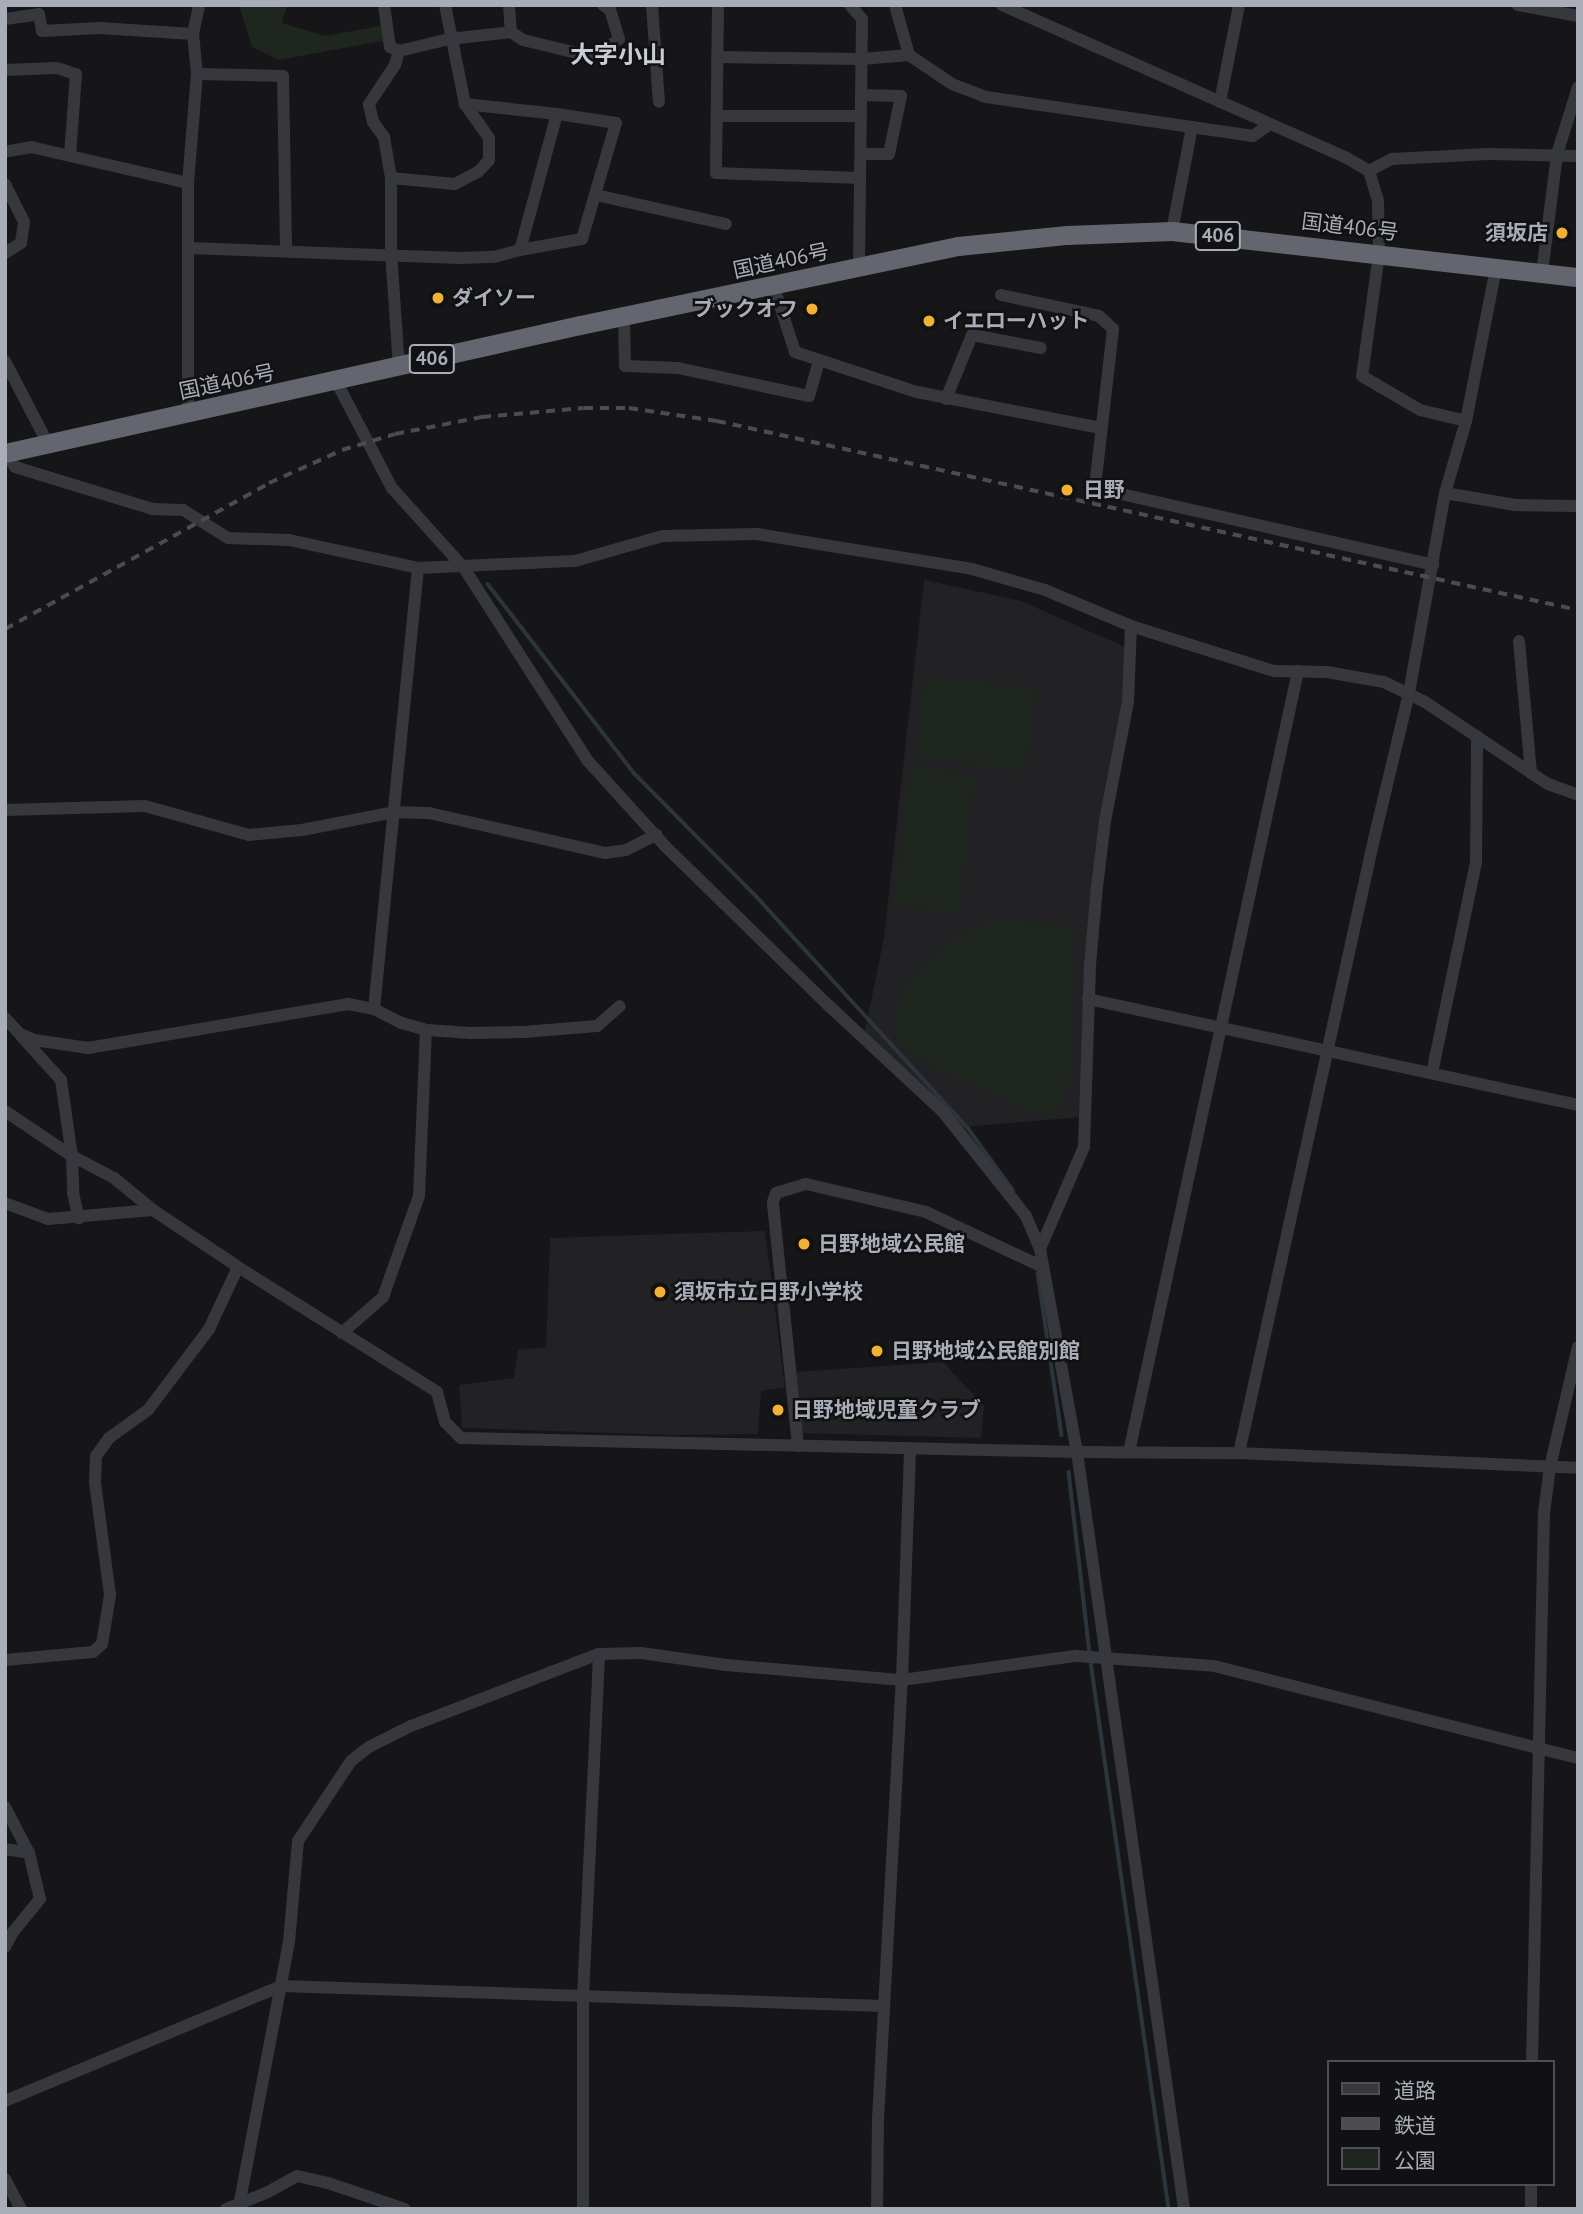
<!DOCTYPE html>
<meta charset="utf-8">
<style>
body{margin:0}
#map{position:relative;width:1583px;height:2214px;overflow:hidden;background:#161618;font-family:"PT Sans","Noto Sans JP",sans-serif}
div>[style]{position:absolute}
[style*='--x']{left:calc(var(--x)*1px);top:calc(var(--y)*1px);width:calc(var(--w)*1px);rotate:calc(var(--a)*1deg)}
.built>*{inset:0;background:#222225}
.green>*{inset:0;background:#1e261f}
.stream>*{height:3.5px;margin:-1.75px;padding:0 1.75px;transform-origin:1.75px;border-radius:1.75px;background:#2c353c}
.minor>*{height:12px;margin:-6px;padding:0 6px;transform-origin:6px;border-radius:6px;background:#37383d}
.highway>*{height:19px;margin:-9.5px;padding:0 9.5px;transform-origin:9.5px;border-radius:9.5px;background:#63666e}
.rail>*{height:3.5px;margin-top:-1.75px;transform-origin:0;background:repeating-linear-gradient(90deg,#4a4c52 0 9px,transparent 0 16px)}
.dots>*{width:19px;height:19px;translate:-50% -50%;box-sizing:border-box;border:4px solid #111113;border-radius:50%}
span{translate:-50% -50%;white-space:nowrap;text-align:center;line-height:1.15;-webkit-text-stroke:5px #111113;paint-order:stroke}
.shield-label span{padding:2px 5px;background:#111113;border:2px solid;border-radius:5px;-webkit-text-stroke-width:0}
.shield-label{font-size:19px;color:#a8adb8;font-weight:700}
.street-label{font-size:21px;color:#a8adb8}
.poi-label{font-size:21px;color:#a8adb8;font-weight:700}
.right{translate:-100% -50%;text-align:right}
.left{translate:0 -50%;text-align:left}
.quarter-label{font-size:24px;color:#c9ccd4;font-weight:700}
.frame{position:absolute;inset:0;border:7px solid #a8adb8;pointer-events:none}
.legend{position:absolute;left:1327px;top:2060px;width:228px;height:126px;box-sizing:border-box;background:#111113;border:2px solid #4d4f55;margin:0;padding:9px 12px;list-style:none;font-size:21px;color:#a8adb8}
.legend li{display:flex;align-items:center;gap:14px;height:35px}
.legend b{width:35px;border:2px solid #4d4f55}
</style>
<div id="map">
<div class="built">
<i style="clip-path:polygon(924px 580px,1021px 601px,1125px 647px,1120px 739px,1097px 839px,1081px 1117px,963px 1127px,864px 1036px,884px 938px)"></i>
<i style="clip-path:polygon(765px 1231px,785px 1387px,761px 1391px,758px 1434px,676px 1435px,462px 1428px,459px 1385px,514px 1378px,518px 1350px,546px 1347px,550px 1238px)"></i>
<i style="clip-path:polygon(943px 1362px,984px 1406px,981px 1438px,802px 1433px,796px 1372px)"></i>
</div>
<div class="green">
<i style="clip-path:polygon(239px 5px,287px 5px,282px 23px,325px 36px,385px 25px,387px 40px,279px 60px,252px 47px)"></i>
<i style="clip-path:polygon(925px 676px,1037px 689px,1027px 762px,1020px 770px,915px 758px)"></i>
<i style="clip-path:polygon(910px 766px,975px 775px,959px 912px,894px 906px)"></i>
<i style="clip-path:polygon(987px 922px,1067px 924px,1074px 930px,1071px 1080px,1063px 1105px,1047px 1118px,945px 1073px,900px 1046px,896px 1035px,896px 1014px,906px 984px,940px 947px)"></i>
</div>
<div class="stream">
<i style="--x:488;--y:584;--w:239;--a:52.3"></i>
<i style="--x:634;--y:773;--w:173;--a:45.2"></i>
<i style="--x:756;--y:896;--w:314;--a:47.6"></i>
<i style="--x:968;--y:1128;--w:77;--a:54"></i>
<i style="--x:1038;--y:1273;--w:164;--a:81.6"></i>
<i style="--x:1069;--y:1472;--w:183;--a:83.4"></i>
<i style="--x:1091;--y:1662;--w:553;--a:81.88"></i>
</div>
<div class="minor">
<i style="--x:384;--y:5;--w:42;--a:81.9"></i>
<i style="--x:390;--y:47;--w:10;--a:24"></i>
<i style="--x:399;--y:51;--w:51;--a:-13.5"></i>
<i style="--x:449;--y:39;--w:62;--a:-6.4"></i>
<i style="--x:511;--y:32;--w:14;--a:34"></i>
<i style="--x:523;--y:40;--w:73;--a:13.5"></i>
<i style="--x:594;--y:57;--w:31;--a:-36"></i>
<i style="--x:619;--y:39;--w:30;--a:-107"></i>
<i style="--x:610;--y:10;--w:9;--a:-144"></i>
<i style="--x:509;--y:5;--w:27;--a:86"></i>
<i style="--x:652;--y:5;--w:97;--a:85.9"></i>
<i style="--x:718;--y:5;--w:168;--a:90.7"></i>
<i style="--x:716;--y:173;--w:144;--a:2"></i>
<i style="--x:850;--y:5;--w:18;--a:49"></i>
<i style="--x:862;--y:19;--w:248;--a:90.7"></i>
<i style="--x:1002;--y:5;--w:375;--a:23.9"></i>
<i style="--x:1345;--y:157;--w:28;--a:30"></i>
<i style="--x:1369;--y:171;--w:31;--a:73"></i>
<i style="--x:1378;--y:201;--w:53;--a:88.9"></i>
<i style="--x:1379;--y:254;--w:123;--a:97.9"></i>
<i style="--x:1362;--y:376;--w:67;--a:30.4"></i>
<i style="--x:1420;--y:410;--w:47;--a:13.4"></i>
<i style="--x:1518;--y:5;--w:61;--a:10.4"></i>
<i style="--x:5;--y:19;--w:34;--a:-8"></i>
<i style="--x:39;--y:14;--w:17;--a:80"></i>
<i style="--x:42;--y:31;--w:57;--a:-3"></i>
<i style="--x:99;--y:28;--w:94;--a:3.7"></i>
<i style="--x:909;--y:55;--w:52;--a:34"></i>
<i style="--x:952;--y:84;--w:36;--a:21"></i>
<i style="--x:986;--y:97;--w:270;--a:8.3"></i>
<i style="--x:1253;--y:136;--w:21;--a:-35"></i>
<i style="--x:717;--y:57;--w:145;--a:0.8"></i>
<i style="--x:862;--y:59;--w:47;--a:-4.9"></i>
<i style="--x:909;--y:55;--w:52;--a:-105.6"></i>
<i style="--x:5;--y:70;--w:52;--a:-2.2"></i>
<i style="--x:57;--y:68;--w:20;--a:18"></i>
<i style="--x:76;--y:74;--w:82;--a:94.2"></i>
<i style="--x:70;--y:156;--w:39;--a:-167"></i>
<i style="--x:32;--y:147;--w:27;--a:170"></i>
<i style="--x:197;--y:74;--w:86;--a:1.3"></i>
<i style="--x:283;--y:76;--w:175;--a:89"></i>
<i style="--x:1220;--y:102;--w:99;--a:-78.9"></i>
<i style="--x:717;--y:116;--w:144;--a:0"></i>
<i style="--x:861;--y:154;--w:28;--a:0"></i>
<i style="--x:889;--y:154;--w:59;--a:-78.3"></i>
<i style="--x:901;--y:96;--w:40;--a:-178.6"></i>
<i style="--x:70;--y:156;--w:121;--a:12.9"></i>
<i style="--x:1369;--y:171;--w:26;--a:-28"></i>
<i style="--x:1392;--y:159;--w:96;--a:-3"></i>
<i style="--x:1488;--y:154;--w:90;--a:1.3"></i>
<i style="--x:391;--y:178;--w:42;--a:-99.7"></i>
<i style="--x:384;--y:137;--w:19;--a:-126"></i>
<i style="--x:373;--y:122;--w:18;--a:-103"></i>
<i style="--x:369;--y:104;--w:47;--a:-56.3"></i>
<i style="--x:395;--y:65;--w:15;--a:-74"></i>
<i style="--x:5;--y:184;--w:42;--a:63.4"></i>
<i style="--x:24;--y:222;--w:21;--a:98"></i>
<i style="--x:21;--y:243;--w:19;--a:148"></i>
<i style="--x:596;--y:195;--w:133;--a:12.6"></i>
<i style="--x:1172;--y:231;--w:106;--a:-79.1"></i>
<i style="--x:189;--y:248;--w:272;--a:2.1"></i>
<i style="--x:461;--y:258;--w:33;--a:-2"></i>
<i style="--x:494;--y:257;--w:27;--a:-15"></i>
<i style="--x:520;--y:250;--w:141;--a:-74.8"></i>
<i style="--x:557;--y:114;--w:93;--a:-173.8"></i>
<i style="--x:520;--y:250;--w:63;--a:-10.1"></i>
<i style="--x:582;--y:239;--w:121;--a:-73.7"></i>
<i style="--x:616;--y:123;--w:60;--a:-171.3"></i>
<i style="--x:1542;--y:273;--w:120;--a:-82.8"></i>
<i style="--x:1557;--y:154;--w:70;--a:-72.6"></i>
<i style="--x:774;--y:287;--w:68;--a:72.1"></i>
<i style="--x:795;--y:352;--w:128;--a:18.2"></i>
<i style="--x:917;--y:392;--w:187;--a:11.1"></i>
<i style="--x:1001;--y:295;--w:100;--a:12.1"></i>
<i style="--x:1099;--y:316;--w:19;--a:43"></i>
<i style="--x:1113;--y:329;--w:160;--a:96.5"></i>
<i style="--x:1095;--y:488;--w:347;--a:12.8"></i>
<i style="--x:624;--y:317;--w:49;--a:88.8"></i>
<i style="--x:625;--y:366;--w:53;--a:2.2"></i>
<i style="--x:678;--y:368;--w:134;--a:12.1"></i>
<i style="--x:809;--y:396;--w:37;--a:-74"></i>
<i style="--x:5;--y:361;--w:93;--a:62.6"></i>
<i style="--x:399;--y:367;--w:114;--a:-94"></i>
<i style="--x:391;--y:253;--w:75;--a:-90"></i>
<i style="--x:391;--y:178;--w:64;--a:5.4"></i>
<i style="--x:455;--y:184;--w:26;--a:-28"></i>
<i style="--x:478;--y:172;--w:16;--a:-47"></i>
<i style="--x:489;--y:160;--w:22;--a:-90"></i>
<i style="--x:489;--y:138;--w:42;--a:-125.2"></i>
<i style="--x:465;--y:104;--w:101;--a:-101.4"></i>
<i style="--x:336;--y:381;--w:121;--a:62.4"></i>
<i style="--x:392;--y:488;--w:108;--a:48"></i>
<i style="--x:464;--y:568;--w:229;--a:57.3"></i>
<i style="--x:588;--y:761;--w:115;--a:47.8"></i>
<i style="--x:665;--y:846;--w:228;--a:44.3"></i>
<i style="--x:828;--y:1005;--w:157;--a:42.9"></i>
<i style="--x:943;--y:1112;--w:133;--a:51.4"></i>
<i style="--x:1026;--y:1216;--w:36;--a:67"></i>
<i style="--x:1040;--y:1249;--w:206;--a:79.7"></i>
<i style="--x:1077;--y:1452;--w:765;--a:81.95"></i>
<i style="--x:946;--y:399;--w:69;--a:-67.9"></i>
<i style="--x:972;--y:335;--w:70;--a:10.7"></i>
<i style="--x:188;--y:413;--w:230;--a:-90"></i>
<i style="--x:188;--y:183;--w:109;--a:-85.3"></i>
<i style="--x:197;--y:74;--w:40;--a:-95.7"></i>
<i style="--x:193;--y:34;--w:30;--a:-78"></i>
<i style="--x:5;--y:453;--w:17;--a:54"></i>
<i style="--x:15;--y:467;--w:143;--a:17"></i>
<i style="--x:152;--y:509;--w:31;--a:2"></i>
<i style="--x:183;--y:510;--w:53;--a:31.9"></i>
<i style="--x:228;--y:538;--w:61;--a:1.9"></i>
<i style="--x:289;--y:540;--w:132;--a:12.2"></i>
<i style="--x:418;--y:568;--w:157;--a:-2.6"></i>
<i style="--x:575;--y:561;--w:91;--a:-15.9"></i>
<i style="--x:663;--y:536;--w:94;--a:-1.2"></i>
<i style="--x:757;--y:534;--w:218;--a:9.2"></i>
<i style="--x:972;--y:569;--w:76;--a:16"></i>
<i style="--x:1045;--y:590;--w:93;--a:22.7"></i>
<i style="--x:1131;--y:626;--w:150;--a:17.5"></i>
<i style="--x:1274;--y:671;--w:53;--a:1.1"></i>
<i style="--x:1327;--y:672;--w:58;--a:10"></i>
<i style="--x:1384;--y:682;--w:46;--a:26"></i>
<i style="--x:1425;--y:702;--w:148;--a:33.7"></i>
<i style="--x:1548;--y:784;--w:32;--a:20"></i>
<i style="--x:1445;--y:493;--w:71;--a:9.7"></i>
<i style="--x:1515;--y:505;--w:63;--a:0.9"></i>
<i style="--x:1519;--y:641;--w:133;--a:84.8"></i>
<i style="--x:5;--y:810;--w:140;--a:-1.6"></i>
<i style="--x:145;--y:806;--w:108;--a:15.6"></i>
<i style="--x:249;--y:835;--w:53;--a:-5.4"></i>
<i style="--x:302;--y:830;--w:95;--a:-11"></i>
<i style="--x:395;--y:812;--w:34;--a:2"></i>
<i style="--x:429;--y:813;--w:180;--a:12.8"></i>
<i style="--x:605;--y:853;--w:21;--a:-8"></i>
<i style="--x:626;--y:850;--w:34;--a:-27"></i>
<i style="--x:1088;--y:999;--w:501;--a:12.21"></i>
<i style="--x:374;--y:1009;--w:443;--a:-84.3"></i>
<i style="--x:5;--y:1018;--w:22;--a:47"></i>
<i style="--x:20;--y:1034;--w:15;--a:23"></i>
<i style="--x:34;--y:1040;--w:55;--a:8.4"></i>
<i style="--x:88;--y:1048;--w:264;--a:-9.6"></i>
<i style="--x:348;--y:1004;--w:26;--a:11"></i>
<i style="--x:374;--y:1009;--w:31;--a:27"></i>
<i style="--x:402;--y:1023;--w:25;--a:16"></i>
<i style="--x:426;--y:1030;--w:45;--a:3.8"></i>
<i style="--x:471;--y:1033;--w:53;--a:-1.1"></i>
<i style="--x:524;--y:1032;--w:73;--a:-4.7"></i>
<i style="--x:597;--y:1026;--w:30;--a:-41"></i>
<i style="--x:22;--y:1037;--w:58;--a:47.8"></i>
<i style="--x:61;--y:1080;--w:77;--a:81.8"></i>
<i style="--x:72;--y:1156;--w:37;--a:88"></i>
<i style="--x:73;--y:1193;--w:26;--a:77"></i>
<i style="--x:1432;--y:1073;--w:216;--a:-78.2"></i>
<i style="--x:1476;--y:862;--w:126;--a:-89.5"></i>
<i style="--x:5;--y:1111;--w:81;--a:33.9"></i>
<i style="--x:72;--y:1156;--w:47;--a:27.6"></i>
<i style="--x:114;--y:1178;--w:50;--a:39.4"></i>
<i style="--x:153;--y:1210;--w:102;--a:33.8"></i>
<i style="--x:238;--y:1267;--w:235;--a:32.1"></i>
<i style="--x:437;--y:1392;--w:31;--a:75"></i>
<i style="--x:445;--y:1422;--w:23;--a:45"></i>
<i style="--x:461;--y:1438;--w:616;--a:1.3"></i>
<i style="--x:1077;--y:1452;--w:162;--a:0.4"></i>
<i style="--x:1239;--y:1453;--w:339;--a:2.5"></i>
<i style="--x:5;--y:1203;--w:46;--a:20.4"></i>
<i style="--x:48;--y:1219;--w:105;--a:-4.9"></i>
<i style="--x:1040;--y:1249;--w:111;--a:-66.7"></i>
<i style="--x:1084;--y:1147;--w:182;--a:-88.1"></i>
<i style="--x:1090;--y:965;--w:78;--a:-84.9"></i>
<i style="--x:1097;--y:887;--w:66;--a:-83.1"></i>
<i style="--x:1105;--y:821;--w:122;--a:-79.1"></i>
<i style="--x:1128;--y:701;--w:75;--a:-87.7"></i>
<i style="--x:342;--y:1333;--w:55;--a:-41.3"></i>
<i style="--x:383;--y:1297;--w:107;--a:-70.4"></i>
<i style="--x:419;--y:1196;--w:166;--a:-87.6"></i>
<i style="--x:798;--y:1446;--w:245;--a:-95.9"></i>
<i style="--x:773;--y:1202;--w:9;--a:-72"></i>
<i style="--x:776;--y:1193;--w:31;--a:-17"></i>
<i style="--x:806;--y:1184;--w:123;--a:13.1"></i>
<i style="--x:926;--y:1212;--w:129;--a:25.2"></i>
<i style="--x:1129;--y:1452;--w:799;--a:-77.79"></i>
<i style="--x:1239;--y:1453;--w:629;--a:-77.6"></i>
<i style="--x:1374;--y:839;--w:150;--a:-76.5"></i>
<i style="--x:1409;--y:693;--w:203;--a:-79.8"></i>
<i style="--x:1445;--y:493;--w:75;--a:-73.7"></i>
<i style="--x:1466;--y:421;--w:156;--a:-78.9"></i>
<i style="--x:5;--y:1660;--w:88;--a:-5.2"></i>
<i style="--x:93;--y:1652;--w:12;--a:-42"></i>
<i style="--x:102;--y:1644;--w:50;--a:-80.7"></i>
<i style="--x:110;--y:1595;--w:113;--a:-97.6"></i>
<i style="--x:95;--y:1483;--w:27;--a:-88"></i>
<i style="--x:96;--y:1456;--w:22;--a:-54"></i>
<i style="--x:109;--y:1438;--w:48;--a:-35.7"></i>
<i style="--x:148;--y:1410;--w:101;--a:-53"></i>
<i style="--x:209;--y:1329;--w:68;--a:-64.9"></i>
<i style="--x:5;--y:1807;--w:52;--a:62.4"></i>
<i style="--x:29;--y:1853;--w:47;--a:76.6"></i>
<i style="--x:40;--y:1899;--w:43;--a:129.3"></i>
<i style="--x:13;--y:1932;--w:17;--a:118"></i>
<i style="--x:5;--y:1849;--w:24;--a:9"></i>
<i style="--x:1532;--y:2062;--w:549;--a:-88.75"></i>
<i style="--x:1544;--y:1513;--w:46;--a:-82.6"></i>
<i style="--x:1550;--y:1467;--w:123;--a:-76.9"></i>
<i style="--x:5;--y:2101;--w:299;--a:-22.6"></i>
<i style="--x:281;--y:1986;--w:603;--a:1.9"></i>
<i style="--x:5;--y:2179;--w:34;--a:62"></i>
<i style="--x:240;--y:2201;--w:264;--a:-79.3"></i>
<i style="--x:289;--y:1942;--w:101;--a:-84.9"></i>
<i style="--x:298;--y:1841;--w:96;--a:-56.5"></i>
<i style="--x:351;--y:1761;--w:23;--a:-38"></i>
<i style="--x:369;--y:1747;--w:47;--a:-26.6"></i>
<i style="--x:411;--y:1726;--w:201;--a:-21"></i>
<i style="--x:599;--y:1654;--w:42;--a:-1.4"></i>
<i style="--x:641;--y:1653;--w:86;--a:8"></i>
<i style="--x:726;--y:1665;--w:177;--a:4.9"></i>
<i style="--x:902;--y:1680;--w:176;--a:-7.9"></i>
<i style="--x:1076;--y:1656;--w:138;--a:4.1"></i>
<i style="--x:1214;--y:1666;--w:375;--a:14.2"></i>
<i style="--x:226;--y:2209;--w:45;--a:-22"></i>
<i style="--x:268;--y:2192;--w:33;--a:-29"></i>
<i style="--x:297;--y:2176;--w:32;--a:13"></i>
<i style="--x:328;--y:2183;--w:81;--a:18.7"></i>
<i style="--x:583;--y:2209;--w:213;--a:-90"></i>
<i style="--x:583;--y:1996;--w:342;--a:-87.3"></i>
<i style="--x:877;--y:2209;--w:90;--a:-89.4"></i>
<i style="--x:878;--y:2119;--w:440;--a:-86.9"></i>
<i style="--x:902;--y:1680;--w:231;--a:-88"></i>
<i style="--x:1531;--y:2209;--w:25;--a:-90"></i>
</div>
<div class="highway">
<i style="--x:5;--y:453;--w:589;--a:-12.55"></i>
<i style="--x:580;--y:325;--w:386;--a:-11.8"></i>
<i style="--x:958;--y:246;--w:110;--a:-5.8"></i>
<i style="--x:1067;--y:235;--w:105;--a:-2.2"></i>
<i style="--x:1172;--y:231;--w:409;--a:6.5"></i>
</div>
<div class="rail">
<i style="--x:5;--y:629;--w:302;--a:-28.9"></i>
<i style="--x:269;--y:483;--w:80;--a:-24.3"></i>
<i style="--x:342;--y:450;--w:55;--a:-16.8"></i>
<i style="--x:395;--y:434;--w:89;--a:-11.1"></i>
<i style="--x:482;--y:417;--w:102;--a:-5"></i>
<i style="--x:584;--y:408;--w:45;--a:0"></i>
<i style="--x:629;--y:408;--w:89;--a:8.4"></i>
<i style="--x:717;--y:421;--w:881;--a:12.38"></i>
</div>
<div class="dots">
<i style="left:1562px;top:233px;background:#f2b134"></i>
<i style="left:438px;top:298px;background:#f2b134"></i>
<i style="left:812px;top:309px;background:#f2b134"></i>
<i style="left:929px;top:321px;background:#f2b134"></i>
<i style="left:1067px;top:490px;background:#f2b134"></i>
<i style="left:804px;top:1244px;background:#f2b134"></i>
<i style="left:660px;top:1292px;background:#f2b134"></i>
<i style="left:877px;top:1351px;background:#f2b134"></i>
<i style="left:778px;top:1410px;background:#f2b134"></i>
</div>
<div class="shield-label">
<span style="left:1218px;top:236px">406</span>
<span style="left:432px;top:359px">406</span>
</div>
<div class="street-label">
<span style="left:1350px;top:227px;rotate:7deg">国道406号</span>
<span style="left:781px;top:261px;rotate:-12deg">国道406号</span>
<span style="left:227px;top:382px;rotate:-12deg">国道406号</span>
</div>
<div class="poi-label">
<span class="right" style="left:1548px;top:233px">須坂店</span>
<span class="left" style="left:452px;top:298px">ダイソー</span>
<span class="right" style="left:798px;top:309px">ブックオフ</span>
<span class="left" style="left:943px;top:321px">イエローハット</span>
<span class="left" style="left:1083px;top:490px">日野</span>
<span class="left" style="left:818px;top:1244px">日野地域公民館</span>
<span class="left" style="left:674px;top:1292px">須坂市立日野小学校</span>
<span class="left" style="left:891px;top:1351px">日野地域公民館別館</span>
<span class="left" style="left:792px;top:1410px">日野地域児童クラブ</span>
</div>
<div class="quarter-label">
<span style="left:618px;top:55px">大字小山</span>
</div>
<div class="frame"></div>
<ul class="legend">
<li><b style="height:9px;background:#37383d"></b>道路</li>
<li><b style="height:9px;background:#4a4c52"></b>鉄道</li>
<li><b style="height:19px;background:#1e261f"></b>公園</li>
</ul>
</div>
